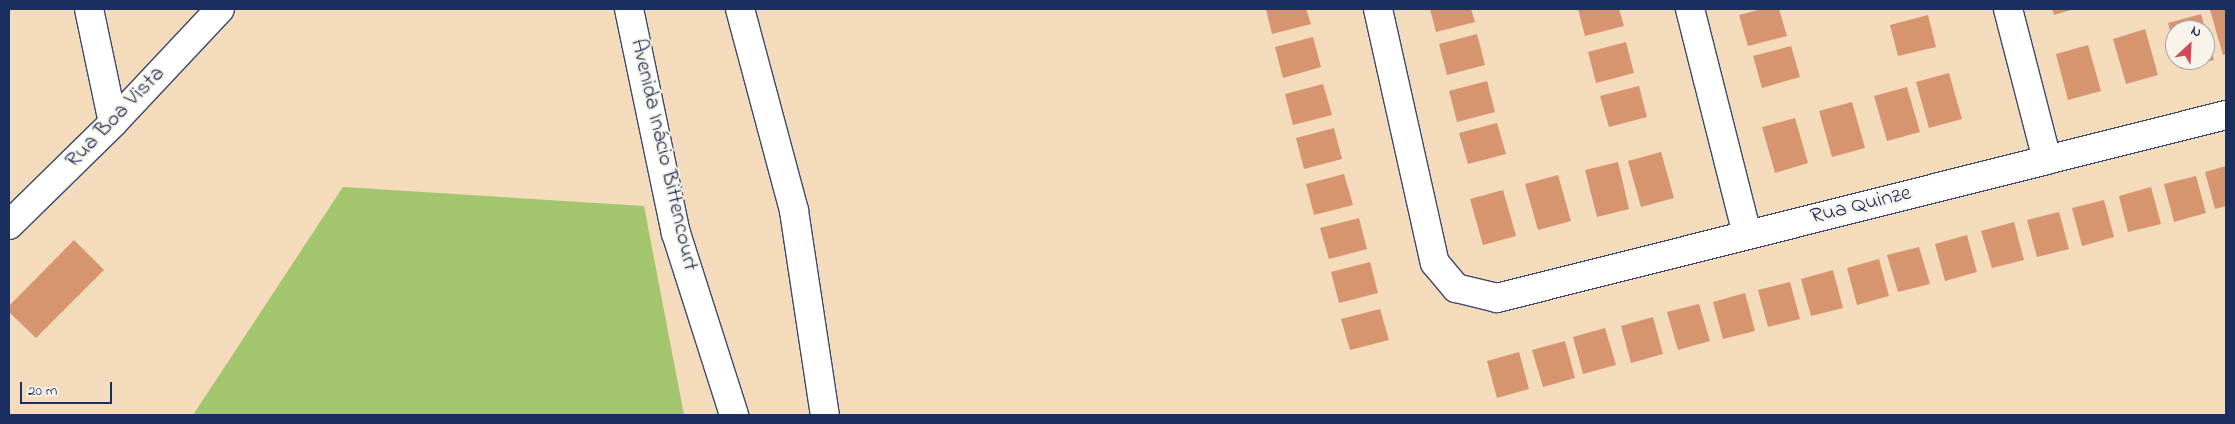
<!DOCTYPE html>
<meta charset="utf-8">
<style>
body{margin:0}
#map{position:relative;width:2235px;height:424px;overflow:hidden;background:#f3dbbc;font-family:"Indie Flower",sans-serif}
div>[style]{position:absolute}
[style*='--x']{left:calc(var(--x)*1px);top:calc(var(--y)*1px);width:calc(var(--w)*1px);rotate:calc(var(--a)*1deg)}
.green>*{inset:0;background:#a2c56e}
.building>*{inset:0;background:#d7956f}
.roads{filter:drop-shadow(1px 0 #3b496c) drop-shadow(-1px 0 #3b496c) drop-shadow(0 1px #3b496c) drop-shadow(0 -1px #3b496c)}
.minor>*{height:28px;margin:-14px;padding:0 14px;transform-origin:14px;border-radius:14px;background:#fff}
.tertiary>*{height:28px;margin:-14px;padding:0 14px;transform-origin:14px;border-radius:14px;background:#fff}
span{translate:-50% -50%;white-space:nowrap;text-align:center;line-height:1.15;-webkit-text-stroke:4px #f7f3e8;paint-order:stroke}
.street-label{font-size:22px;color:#1b2f5e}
.frame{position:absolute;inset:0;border:10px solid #1b2f5e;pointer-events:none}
.north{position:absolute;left:2165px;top:20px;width:50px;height:50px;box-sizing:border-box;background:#f7f3e8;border:1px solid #9fa5b1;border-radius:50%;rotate:25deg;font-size:14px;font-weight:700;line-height:20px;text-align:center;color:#1b2f5e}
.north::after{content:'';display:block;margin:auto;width:18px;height:22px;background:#d1495b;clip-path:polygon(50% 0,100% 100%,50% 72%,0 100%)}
.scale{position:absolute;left:20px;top:382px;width:92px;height:22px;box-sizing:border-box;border:2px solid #1b2f5e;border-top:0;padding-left:6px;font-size:15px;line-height:18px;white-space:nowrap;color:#1b2f5e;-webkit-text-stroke:4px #f7f3e8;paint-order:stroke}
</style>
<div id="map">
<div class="green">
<i style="clip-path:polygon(343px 187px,644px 206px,684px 415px,193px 415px)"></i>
</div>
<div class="building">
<i style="clip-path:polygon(1266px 9px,1306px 9px,1311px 24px,1272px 34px)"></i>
<i style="clip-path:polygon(1430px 9px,1471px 9px,1475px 22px,1436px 32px)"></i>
<i style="clip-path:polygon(1578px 9px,1619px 9px,1624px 26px,1585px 36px)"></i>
<i style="clip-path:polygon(1762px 9px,1779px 9px,1787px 36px,1748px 46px,1739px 15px)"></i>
<i style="clip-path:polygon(2052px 9px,2074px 9px,2054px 15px)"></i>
<i style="clip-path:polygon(2226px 9px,2226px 54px,2223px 55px,2210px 10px)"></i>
<i style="clip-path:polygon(2201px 14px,2214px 60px,2181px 69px,2179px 60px,2205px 60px,2205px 30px,2175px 30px,2174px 45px,2168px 23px)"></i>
<i style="clip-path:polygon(1928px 15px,1936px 47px,1898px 56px,1890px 25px)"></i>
<i style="clip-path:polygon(2145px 29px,2158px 75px,2126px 84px,2113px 39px)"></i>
<i style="clip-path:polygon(1477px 34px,1485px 65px,1447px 75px,1439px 44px)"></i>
<i style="clip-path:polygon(1313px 37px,1321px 67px,1283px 78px,1275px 47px)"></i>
<i style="clip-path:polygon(1626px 42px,1634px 73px,1596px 83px,1588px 52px)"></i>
<i style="clip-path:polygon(2088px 45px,2101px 91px,2068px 100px,2056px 54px)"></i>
<i style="clip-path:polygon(1791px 46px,1800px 77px,1762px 88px,1753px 56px)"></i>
<i style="clip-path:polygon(1949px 73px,1962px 119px,1929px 128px,1916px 82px)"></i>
<i style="clip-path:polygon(1487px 81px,1495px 112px,1457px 122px,1449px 91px)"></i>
<i style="clip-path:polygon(1323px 84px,1332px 115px,1293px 125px,1285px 94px)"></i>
<i style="clip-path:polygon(1639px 86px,1647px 117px,1609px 127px,1600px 96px)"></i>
<i style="clip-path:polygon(1907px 87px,1920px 132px,1887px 141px,1874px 96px)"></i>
<i style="clip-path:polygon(1852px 102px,1865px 148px,1832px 157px,1819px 111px)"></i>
<i style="clip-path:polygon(1795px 118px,1808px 163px,1775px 173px,1762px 127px)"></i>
<i style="clip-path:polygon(1497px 123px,1506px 154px,1468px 164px,1459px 133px)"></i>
<i style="clip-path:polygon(1334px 128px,1342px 159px,1304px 169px,1296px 138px)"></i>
<i style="clip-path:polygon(1661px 152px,1674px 198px,1641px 207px,1628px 161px)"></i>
<i style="clip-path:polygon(1618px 162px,1629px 209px,1597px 217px,1585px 170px)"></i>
<i style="clip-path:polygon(2226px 166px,2226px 206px,2215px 209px,2205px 172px)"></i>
<i style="clip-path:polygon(1344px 174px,1353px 205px,1314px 215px,1306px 184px)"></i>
<i style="clip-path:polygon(1558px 175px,1571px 221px,1538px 230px,1525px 184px)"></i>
<i style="clip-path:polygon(2196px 176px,2206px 213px,2174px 222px,2164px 184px)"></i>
<i style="clip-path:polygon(2151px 187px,2161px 224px,2128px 232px,2119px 196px)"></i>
<i style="clip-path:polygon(1503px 190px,1516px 236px,1483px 245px,1470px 199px)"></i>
<i style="clip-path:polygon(2104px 200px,2114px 237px,2082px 246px,2072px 208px)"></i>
<i style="clip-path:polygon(2059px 212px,2069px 249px,2037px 257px,2027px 220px)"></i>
<i style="clip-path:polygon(1359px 218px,1367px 249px,1329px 259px,1320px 228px)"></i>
<i style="clip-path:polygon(2014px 222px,2024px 260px,1992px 268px,1981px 231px)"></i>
<i style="clip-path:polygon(1967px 235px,1977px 272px,1945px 281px,1935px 244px)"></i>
<i style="clip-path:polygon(74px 240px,104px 270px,36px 338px,9px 312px,9px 306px)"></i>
<i style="clip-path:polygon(1919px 247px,1930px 284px,1898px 292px,1887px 255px)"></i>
<i style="clip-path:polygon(1879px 259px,1889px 296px,1857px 305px,1847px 268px)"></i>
<i style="clip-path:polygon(1370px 262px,1378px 293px,1339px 303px,1331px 272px)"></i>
<i style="clip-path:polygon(1833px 270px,1843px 308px,1811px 316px,1801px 279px)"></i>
<i style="clip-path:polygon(1790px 282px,1800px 319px,1768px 327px,1758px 290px)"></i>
<i style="clip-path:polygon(1745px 293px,1755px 331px,1723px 339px,1713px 302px)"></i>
<i style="clip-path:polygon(1699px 304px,1710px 341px,1678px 350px,1667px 312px)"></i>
<i style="clip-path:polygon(1380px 309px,1389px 340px,1350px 350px,1341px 319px)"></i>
<i style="clip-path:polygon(1653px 317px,1663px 354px,1631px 363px,1621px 326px)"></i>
<i style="clip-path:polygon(1605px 328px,1616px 365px,1583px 374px,1573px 337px)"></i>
<i style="clip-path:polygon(1565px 341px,1575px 378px,1543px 387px,1532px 350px)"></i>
<i style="clip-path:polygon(1519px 352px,1529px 389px,1497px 398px,1487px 361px)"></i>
</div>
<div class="roads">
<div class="minor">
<i style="--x:89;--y:9;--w:116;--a:78.1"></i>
<i style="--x:1378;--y:9;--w:260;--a:77.4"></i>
<i style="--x:1435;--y:263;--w:33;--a:50"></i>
<i style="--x:1456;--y:288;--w:42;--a:13.7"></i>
<i style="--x:1497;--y:298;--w:752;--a:-14.09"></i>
<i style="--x:1690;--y:9;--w:232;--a:75.8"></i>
<i style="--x:2008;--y:9;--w:156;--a:75.5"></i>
<i style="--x:9;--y:225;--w:146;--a:-44.4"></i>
<i style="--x:113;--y:123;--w:156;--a:-46.8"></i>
</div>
<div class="tertiary">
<i style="--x:629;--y:9;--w:229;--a:78.2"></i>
<i style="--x:676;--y:233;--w:191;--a:72.3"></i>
<i style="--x:740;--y:9;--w:209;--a:75"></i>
<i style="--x:794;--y:211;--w:206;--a:81.4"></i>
</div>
</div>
<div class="street-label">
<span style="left:116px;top:118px;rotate:-46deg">Rua Boa Vista</span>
<span style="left:663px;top:155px;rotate:77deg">Avenida Inácio Bittencourt</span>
<span style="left:1861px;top:206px;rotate:-14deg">Rua Quinze</span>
</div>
<div class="frame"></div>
<div class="north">N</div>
<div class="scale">20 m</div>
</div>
